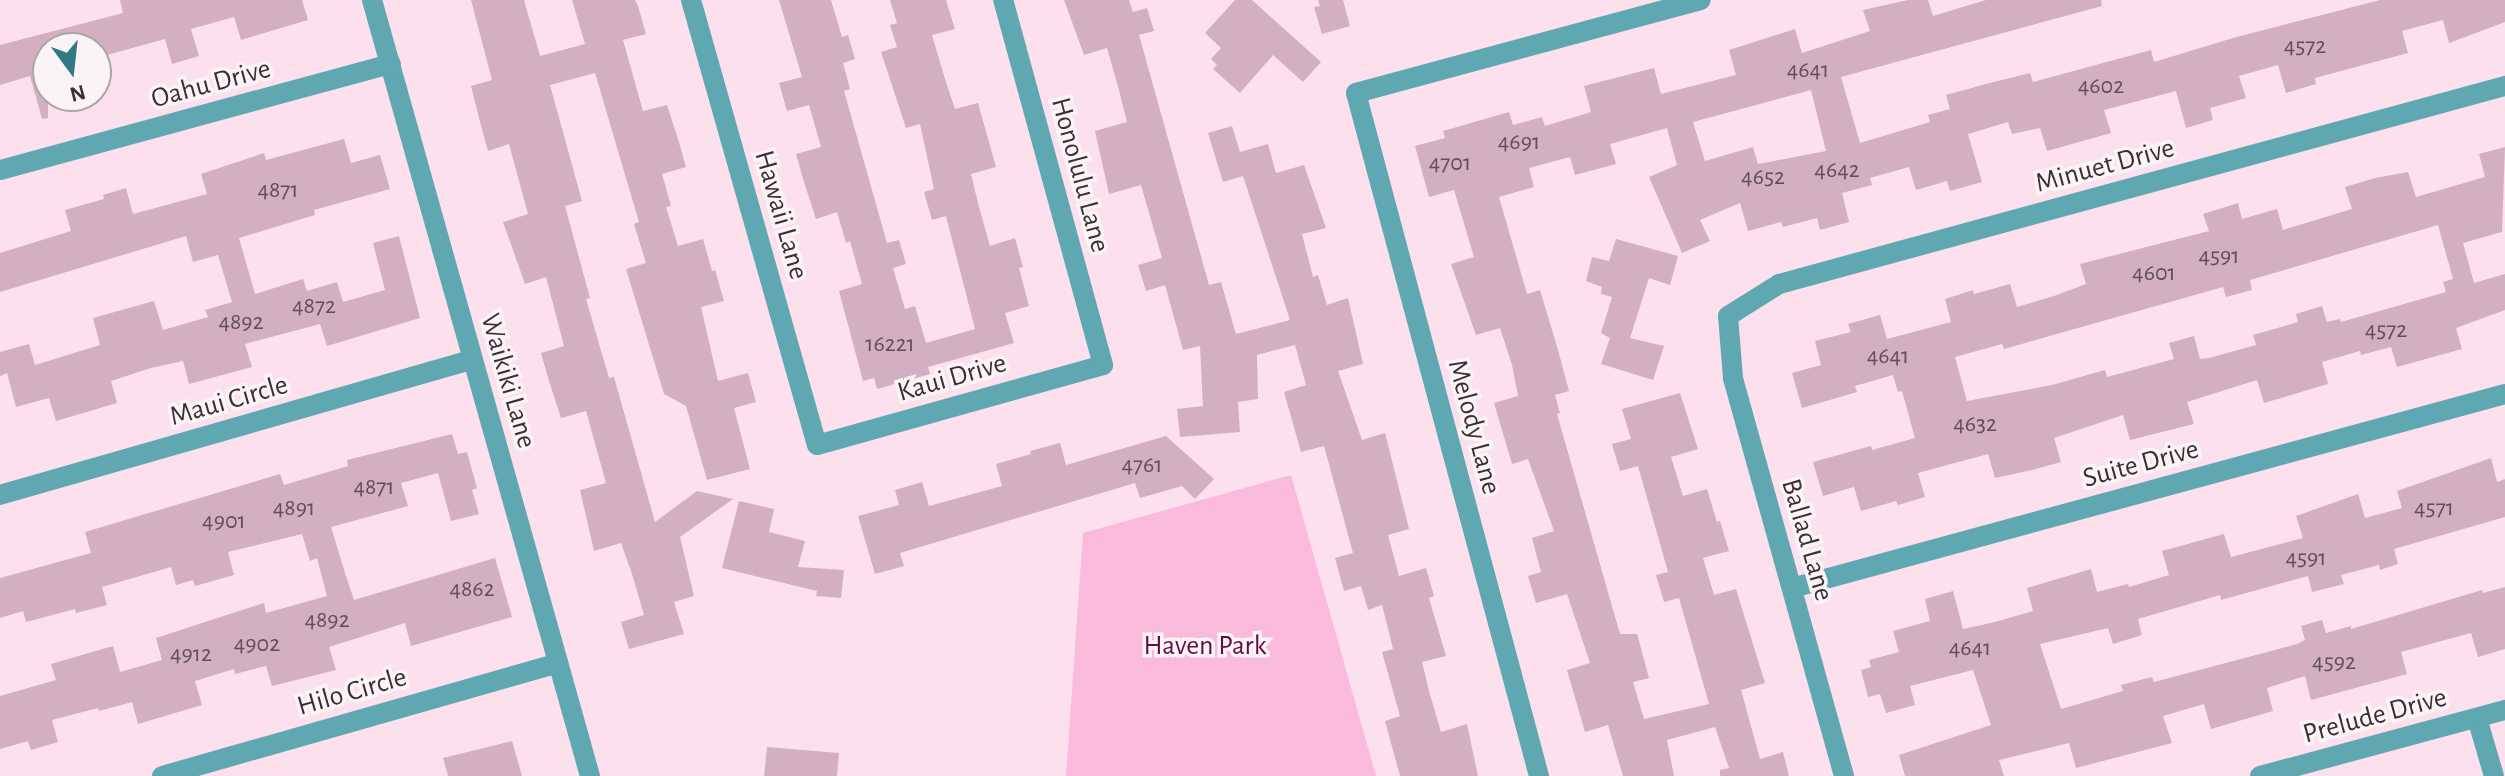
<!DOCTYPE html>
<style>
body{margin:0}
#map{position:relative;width:2505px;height:776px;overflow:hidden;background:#fce0ee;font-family:"Alegreya Sans",sans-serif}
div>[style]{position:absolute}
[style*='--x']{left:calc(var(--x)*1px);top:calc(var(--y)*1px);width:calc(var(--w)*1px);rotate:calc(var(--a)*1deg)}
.green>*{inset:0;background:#f9badb}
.building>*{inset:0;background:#d2b0c1}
.minor>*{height:20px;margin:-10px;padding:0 10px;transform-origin:10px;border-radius:10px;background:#60a8b1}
span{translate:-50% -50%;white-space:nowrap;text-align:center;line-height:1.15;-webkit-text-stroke:7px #fbf4f7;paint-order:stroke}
.number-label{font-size:24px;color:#614e57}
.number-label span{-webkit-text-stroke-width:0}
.street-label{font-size:28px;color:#3b2e34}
.park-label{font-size:28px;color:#630b46}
.north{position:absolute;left:32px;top:32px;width:80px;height:80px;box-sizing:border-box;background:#fbf4f7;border:2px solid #aea5a9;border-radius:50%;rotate:165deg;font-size:22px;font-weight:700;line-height:32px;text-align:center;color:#3b2e34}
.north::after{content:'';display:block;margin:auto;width:28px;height:36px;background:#327a83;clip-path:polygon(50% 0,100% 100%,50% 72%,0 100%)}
</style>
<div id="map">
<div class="green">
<i style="clip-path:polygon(1291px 475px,1376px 776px,1066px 776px,1083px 533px)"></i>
</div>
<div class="building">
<i style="clip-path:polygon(120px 0,302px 0,308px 20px,241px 40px,234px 17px,191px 29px,199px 56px,172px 64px,165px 39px,96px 58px,96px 48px,48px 48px,48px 118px,42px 119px,30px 76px,0 85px,0 45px,123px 13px)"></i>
<i style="clip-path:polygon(471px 0,524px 0,540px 56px,585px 44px,572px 0,635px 0,638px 6px,646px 34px,623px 40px,643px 111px,667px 105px,678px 139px,686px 167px,662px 174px,671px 206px,666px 207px,678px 246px,703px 239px,712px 271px,715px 270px,724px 301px,701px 307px,718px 381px,748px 373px,756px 402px,734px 408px,750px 469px,707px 480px,686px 406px,664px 394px,626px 269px,646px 263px,634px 224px,639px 222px,595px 73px,550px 85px,582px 201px,565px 206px,590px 298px,586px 299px,609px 378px,614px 377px,655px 522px,697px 491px,733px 499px,680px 537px,694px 596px,674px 602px,684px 634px,629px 649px,621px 622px,644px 615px,632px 574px,621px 543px,594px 551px,580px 490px,606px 483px,586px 411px,561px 418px,549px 381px,541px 353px,564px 346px,546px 277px,525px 284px,503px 222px,528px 214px,509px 144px,488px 151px,480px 122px,471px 86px,492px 80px)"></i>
<i style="clip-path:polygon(779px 0,831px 0,842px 37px,848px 35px,855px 59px,843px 63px,850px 89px,844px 91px,887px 243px,899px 240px,906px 264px,893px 268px,905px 309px,915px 306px,926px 343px,975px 329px,946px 216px,932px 220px,924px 192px,934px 189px,920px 124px,906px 128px,881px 52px,897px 47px,890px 25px,897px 23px,890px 0,946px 0,955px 29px,932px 35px,945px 79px,955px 109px,978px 103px,996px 167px,971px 174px,979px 207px,990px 246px,1015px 238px,1023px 267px,1019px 268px,1029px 306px,1005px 313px,1014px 343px,928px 367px,930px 374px,877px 389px,874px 378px,863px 381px,839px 291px,862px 284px,850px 241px,846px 243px,837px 212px,816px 219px,804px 182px,796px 154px,821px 147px,809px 105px,787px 111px,779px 83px,802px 77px)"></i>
<i style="clip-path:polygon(1064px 0,1129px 0,1133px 12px,1147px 8px,1154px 31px,1139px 35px,1209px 285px,1221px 282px,1236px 334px,1290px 320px,1243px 176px,1223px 182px,1208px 133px,1232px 126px,1240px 152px,1268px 144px,1276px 173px,1304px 165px,1326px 228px,1302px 234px,1313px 277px,1318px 275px,1327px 305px,1348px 298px,1363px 364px,1338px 371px,1362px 440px,1385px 433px,1409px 529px,1388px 535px,1399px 576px,1426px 568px,1434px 596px,1429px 598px,1446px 656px,1422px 662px,1429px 691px,1441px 732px,1467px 724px,1478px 776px,1400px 776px,1385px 721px,1400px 716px,1382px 652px,1393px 649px,1382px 605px,1368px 610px,1361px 586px,1344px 591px,1335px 558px,1353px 553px,1324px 446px,1301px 452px,1284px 392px,1306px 385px,1295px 345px,1257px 355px,1258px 399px,1238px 402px,1240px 432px,1180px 437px,1177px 409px,1203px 406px,1200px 346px,1183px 350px,1165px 285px,1146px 291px,1138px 265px,1162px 258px,1141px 185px,1109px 194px,1095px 131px,1127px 122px,1119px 90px,1107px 48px,1084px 55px)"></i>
<i style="clip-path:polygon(1235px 0,1252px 0,1321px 62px,1303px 82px,1273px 55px,1240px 93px,1213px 69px,1217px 65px,1211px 59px,1221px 48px,1205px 33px)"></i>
<i style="clip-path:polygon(1318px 0,1343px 0,1350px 26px,1322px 34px,1314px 7px,1320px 6px)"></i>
<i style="clip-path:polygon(evenodd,1908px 0,1928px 0,1933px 16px,1986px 0,2101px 0,2102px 6px,1841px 77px,1860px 143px,1930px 122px,1928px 115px,1950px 109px,1946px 95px,1986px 84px,2030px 73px,2033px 82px,2151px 50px,2154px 62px,2233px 38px,2380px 0,2505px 0,2505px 22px,2449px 43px,2443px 20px,2402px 31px,2408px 53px,2315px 78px,2316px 84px,2286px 93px,2278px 65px,2239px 76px,2246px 98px,2210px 108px,2213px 120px,2186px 128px,2176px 91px,2104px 110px,2111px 133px,2047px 151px,2040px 128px,2012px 134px,2008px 122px,1968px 134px,1982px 182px,1950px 191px,1947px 181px,1916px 190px,1909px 167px,1870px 178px,1872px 185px,1842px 193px,1849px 222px,1820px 230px,1817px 218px,1783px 227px,1781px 222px,1748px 231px,1740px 203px,1700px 220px,1710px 241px,1682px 253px,1649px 177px,1677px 165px,1667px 128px,1610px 144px,1616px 164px,1575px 175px,1570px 157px,1529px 168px,1534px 187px,1499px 197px,1527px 294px,1540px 290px,1558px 350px,1569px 391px,1555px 395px,1560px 413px,1557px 414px,1620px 634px,1637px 634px,1649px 678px,1633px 682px,1644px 719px,1709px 704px,1679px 598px,1664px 602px,1656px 575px,1668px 572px,1638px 466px,1620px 471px,1612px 444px,1631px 439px,1622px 409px,1680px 393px,1698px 449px,1671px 457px,1683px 496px,1707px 489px,1717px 522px,1720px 521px,1729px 551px,1703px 558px,1714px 595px,1736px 589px,1765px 683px,1741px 690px,1760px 759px,1783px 752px,1789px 776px,1720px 776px,1720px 770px,1729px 768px,1715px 727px,1667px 740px,1674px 776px,1623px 776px,1608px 725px,1585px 732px,1567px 670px,1590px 663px,1567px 594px,1536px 603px,1528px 576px,1541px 572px,1532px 538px,1554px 531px,1528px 459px,1512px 464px,1494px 403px,1518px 396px,1512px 365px,1500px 328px,1476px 335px,1451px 264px,1474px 257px,1454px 190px,1429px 197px,1415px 146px,1445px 138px,1443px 131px,1509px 112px,1513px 125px,1542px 117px,1545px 126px,1591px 112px,1584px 86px,1654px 68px,1661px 94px,1736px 75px,1729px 50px,1795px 29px,1802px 53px,1870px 31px,1863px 10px,1908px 0,1811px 90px,1826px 151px,1758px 164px,1753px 147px,1705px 161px,1693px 122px,1811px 90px)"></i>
<i style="clip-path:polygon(344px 139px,351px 163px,380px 155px,390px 189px,314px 210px,315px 215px,239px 238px,255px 294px,303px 279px,307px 291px,337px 282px,343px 302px,385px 290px,373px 243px,399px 236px,420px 318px,327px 346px,320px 324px,245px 344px,252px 367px,189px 384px,183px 361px,151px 368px,111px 381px,117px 403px,56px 421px,49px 398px,16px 407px,7px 373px,0 376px,0 352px,29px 344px,35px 365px,100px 345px,93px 318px,154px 301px,163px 330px,208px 317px,205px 310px,232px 302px,218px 255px,193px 262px,186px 236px,0 292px,0 253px,71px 231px,65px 210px,104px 199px,103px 195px,126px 188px,133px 214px,207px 194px,201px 174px,264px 153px,266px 160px)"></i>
<i style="clip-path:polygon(evenodd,2505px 147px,2502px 232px,2463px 243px,2474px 283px,2505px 274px,2505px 310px,2456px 328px,2462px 349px,2397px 367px,2391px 347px,2361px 355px,2360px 351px,2322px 362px,2328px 384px,2264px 403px,2257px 380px,2187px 402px,2194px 424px,2130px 440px,2123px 415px,2054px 438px,2061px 462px,2032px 470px,1995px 478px,1988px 454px,1918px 473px,1925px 497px,1898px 505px,1896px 501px,1861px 511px,1854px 487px,1823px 496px,1813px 462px,1871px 446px,1872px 450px,1915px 438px,1902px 391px,1898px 392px,1893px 375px,1855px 386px,1857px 392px,1802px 408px,1792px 373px,1821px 365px,1815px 341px,1851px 332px,1848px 324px,1880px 315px,1887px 339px,1951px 322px,1945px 299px,1973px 290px,1974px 294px,2010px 284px,2017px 307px,2054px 296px,2086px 284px,2080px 264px,2209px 231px,2203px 214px,2238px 203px,2242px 219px,2277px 209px,2283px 230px,2352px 209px,2345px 187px,2375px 178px,2408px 172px,2416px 197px,2485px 177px,2479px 154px,2505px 147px,2438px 225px,2453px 279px,2443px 282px,2446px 292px,2341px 322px,2340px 319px,2327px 322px,2322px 306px,2296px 314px,2298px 322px,2253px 335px,2256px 345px,2209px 358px,2200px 359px,2194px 336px,2169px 343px,2174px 359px,2107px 377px,2105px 370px,2052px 385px,1967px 401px,1955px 357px,2002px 344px,2004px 349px,2223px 287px,2226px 297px,2252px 290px,2250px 280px,2438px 225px)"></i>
<i style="clip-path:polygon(1616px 239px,1678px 256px,1670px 285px,1649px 278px,1630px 338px,1664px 346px,1653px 380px,1601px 364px,1610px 338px,1601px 333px,1612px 297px,1601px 294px,1602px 287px,1586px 281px,1592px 257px,1609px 261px)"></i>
<i style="clip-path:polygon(452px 434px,458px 454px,467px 452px,477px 488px,472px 490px,479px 514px,451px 521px,438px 473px,401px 483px,408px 506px,331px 527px,345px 573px,354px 600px,495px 558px,512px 617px,411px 646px,405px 623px,329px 647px,336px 670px,272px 686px,266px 666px,235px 674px,234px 669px,195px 681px,202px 705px,138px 724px,132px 702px,99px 711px,98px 708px,52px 720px,58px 742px,31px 750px,28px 741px,0 749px,0 696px,56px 680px,51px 664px,113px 646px,120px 672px,162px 660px,156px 638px,264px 603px,266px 613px,327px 596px,317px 558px,310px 561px,302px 534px,228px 552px,234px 575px,195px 586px,193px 580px,176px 585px,171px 567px,102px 587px,107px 605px,76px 613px,75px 609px,26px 622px,23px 611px,0 618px,0 578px,91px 553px,85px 532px,280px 474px,284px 485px,348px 466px,347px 460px)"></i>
<i style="clip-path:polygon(1166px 436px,1214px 479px,1195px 499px,1182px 486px,1140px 498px,1135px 483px,900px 553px,904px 566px,875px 574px,858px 516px,899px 505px,895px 490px,922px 482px,929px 506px,1002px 486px,996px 464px,1031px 454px,1030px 451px,1060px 443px,1066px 465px)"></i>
<i style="clip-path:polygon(2491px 458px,2497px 482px,2505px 479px,2505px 517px,2394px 549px,2398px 564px,2380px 570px,2379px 565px,2341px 575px,2344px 584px,2312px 592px,2308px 576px,2221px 600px,2220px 595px,2138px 619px,2142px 635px,2113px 644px,2108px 628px,2040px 644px,2061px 709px,2123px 691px,2121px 685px,2152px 677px,2154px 682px,2297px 644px,2305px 640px,2301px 626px,2322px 620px,2326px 633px,2351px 626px,2351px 629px,2482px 590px,2483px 593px,2505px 587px,2505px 649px,2478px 657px,2471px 633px,2401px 652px,2407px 674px,2311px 700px,2305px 676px,2267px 688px,2273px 711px,2211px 729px,2204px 704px,2163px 716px,2172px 743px,2076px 768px,2069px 743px,1999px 760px,2004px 776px,1905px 776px,1899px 755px,1991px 725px,1973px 670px,1910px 686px,1915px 705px,1886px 713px,1880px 694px,1868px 697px,1861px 670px,1871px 667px,1869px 660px,1899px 652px,1893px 631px,1930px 621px,1925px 599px,1953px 591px,1963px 629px,1995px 622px,2033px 611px,2027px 588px,2091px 569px,2097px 592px,2128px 584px,2129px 587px,2169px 575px,2162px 551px,2224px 534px,2231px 557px,2303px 538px,2296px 516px,2358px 494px,2365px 518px,2402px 508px,2397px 491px)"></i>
<i style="clip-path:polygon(739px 501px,774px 509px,769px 532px,805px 541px,798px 567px,844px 570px,841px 598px,816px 596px,817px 591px,722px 568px)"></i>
<i style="clip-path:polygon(512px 741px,522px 776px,448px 776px,443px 758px)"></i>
<i style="clip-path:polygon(767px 747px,839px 753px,837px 776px,764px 776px)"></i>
</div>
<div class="minor">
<i style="--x:372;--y:0;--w:806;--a:74.31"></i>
<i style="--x:691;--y:0;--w:462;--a:74.2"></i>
<i style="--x:817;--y:445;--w:297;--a:-15.6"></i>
<i style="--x:1103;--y:365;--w:378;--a:-105.3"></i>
<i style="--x:0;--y:170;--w:405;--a:-15.2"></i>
<i style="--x:0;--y:495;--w:491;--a:-16"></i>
<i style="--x:1792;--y:588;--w:739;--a:-15.22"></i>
<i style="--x:2477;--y:718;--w:60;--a:73.7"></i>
<i style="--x:162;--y:776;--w:412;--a:-15.9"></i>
<i style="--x:1539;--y:776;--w:707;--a:-105"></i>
<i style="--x:1356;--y:93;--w:357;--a:-15.1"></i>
<i style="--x:1844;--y:776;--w:413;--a:-105.6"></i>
<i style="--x:1733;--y:378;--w:62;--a:-94.6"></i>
<i style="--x:1728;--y:316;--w:60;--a:-32.1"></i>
<i style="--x:1779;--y:284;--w:753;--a:-15.26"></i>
<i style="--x:2260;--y:776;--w:254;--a:-15.1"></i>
</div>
<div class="number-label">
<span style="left:2305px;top:47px">4572</span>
<span style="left:1808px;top:71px">4641</span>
<span style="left:2101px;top:87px">4602</span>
<span style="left:1519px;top:143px">4691</span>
<span style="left:1450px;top:164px">4701</span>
<span style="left:1837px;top:171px">4642</span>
<span style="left:1763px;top:178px">4652</span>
<span style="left:278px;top:191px">4871</span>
<span style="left:2219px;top:257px">4591</span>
<span style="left:2154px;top:274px">4601</span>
<span style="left:314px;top:307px">4872</span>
<span style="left:241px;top:323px">4892</span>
<span style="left:2386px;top:331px">4572</span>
<span style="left:890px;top:345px">16221</span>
<span style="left:1888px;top:357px">4641</span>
<span style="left:1975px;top:425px">4632</span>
<span style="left:1142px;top:466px">4761</span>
<span style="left:374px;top:488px">4871</span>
<span style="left:294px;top:509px">4891</span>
<span style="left:2434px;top:509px">4571</span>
<span style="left:224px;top:522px">4901</span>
<span style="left:2306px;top:559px">4591</span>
<span style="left:472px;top:590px">4862</span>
<span style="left:327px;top:621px">4892</span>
<span style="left:257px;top:645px">4902</span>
<span style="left:1970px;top:649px">4641</span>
<span style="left:191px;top:655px">4912</span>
<span style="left:2334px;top:663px">4592</span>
</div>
<div class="street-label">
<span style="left:211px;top:84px;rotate:-15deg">Oahu Drive</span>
<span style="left:2105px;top:166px;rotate:-15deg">Minuet Drive</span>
<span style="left:1080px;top:175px;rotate:75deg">Honolulu Lane</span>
<span style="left:781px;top:215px;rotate:74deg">Hawaii Lane</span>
<span style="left:952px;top:378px;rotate:-16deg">Kaui Drive</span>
<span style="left:508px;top:381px;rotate:74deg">Waikiki Lane</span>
<span style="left:229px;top:401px;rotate:-16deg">Maui Circle</span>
<span style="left:1474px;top:427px;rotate:75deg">Melody Lane</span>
<span style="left:2141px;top:464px;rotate:-15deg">Suite Drive</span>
<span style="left:1807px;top:540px;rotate:74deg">Ballad Lane</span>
<span style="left:352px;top:692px;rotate:-16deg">Hilo Circle</span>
<span style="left:2375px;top:716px;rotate:-15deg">Prelude Drive</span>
</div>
<div class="park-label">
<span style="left:1205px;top:646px">Haven Park</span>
</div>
<div class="north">N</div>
</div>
